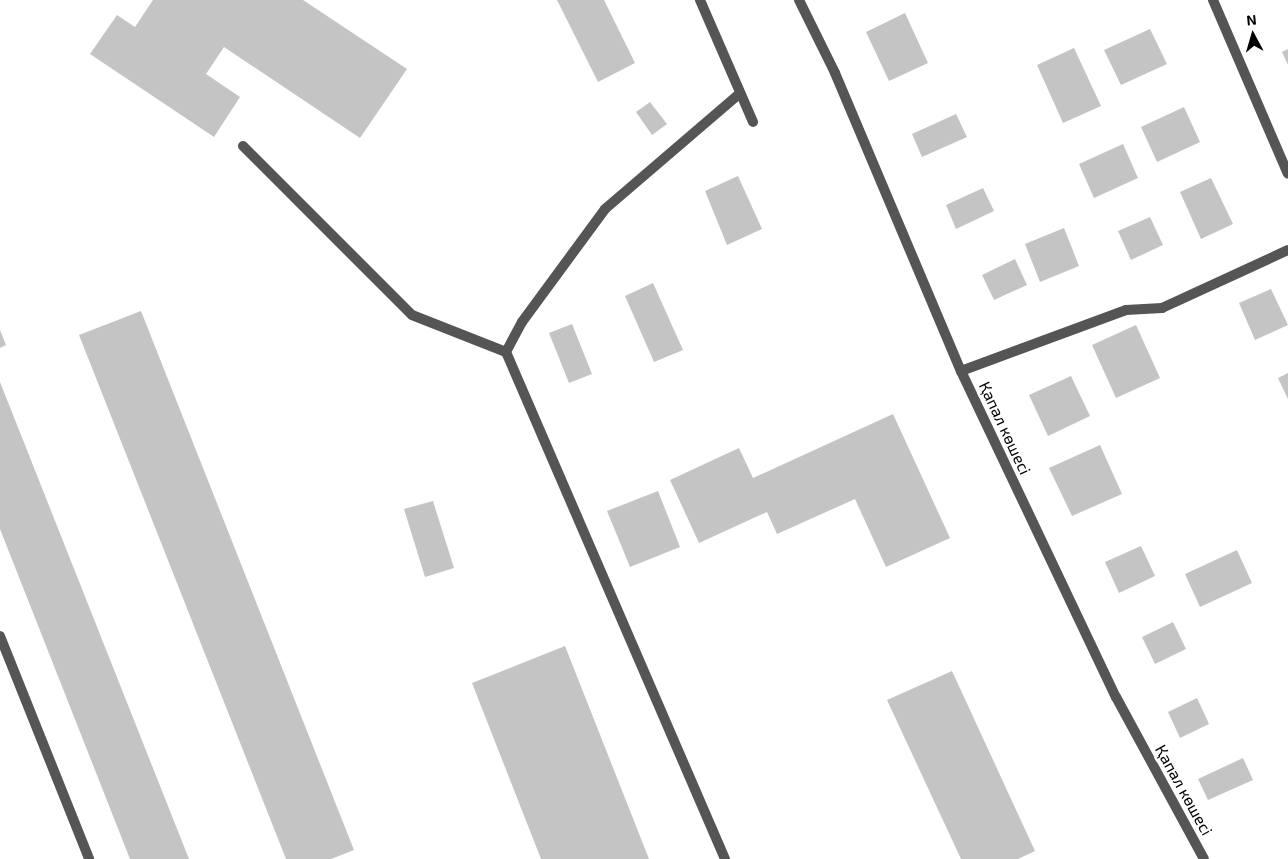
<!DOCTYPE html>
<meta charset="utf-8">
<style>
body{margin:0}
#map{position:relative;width:1288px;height:859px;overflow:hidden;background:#fff;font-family:"Exo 2",sans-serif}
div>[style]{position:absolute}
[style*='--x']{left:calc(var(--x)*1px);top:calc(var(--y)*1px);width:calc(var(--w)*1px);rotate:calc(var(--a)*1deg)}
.building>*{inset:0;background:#c4c4c4}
.service>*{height:10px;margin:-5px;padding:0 5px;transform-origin:5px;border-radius:5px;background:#555}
.minor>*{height:10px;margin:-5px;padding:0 5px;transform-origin:5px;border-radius:5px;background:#555}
span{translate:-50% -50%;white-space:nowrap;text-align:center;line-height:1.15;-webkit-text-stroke:4.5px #fff;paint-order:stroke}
.street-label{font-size:16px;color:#000}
.north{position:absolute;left:1228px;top:10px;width:50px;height:50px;-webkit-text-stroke:4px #fff;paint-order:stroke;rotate:354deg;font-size:14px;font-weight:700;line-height:20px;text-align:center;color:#000}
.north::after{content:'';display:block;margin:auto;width:18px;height:22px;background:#000;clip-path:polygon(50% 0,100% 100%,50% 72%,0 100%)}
</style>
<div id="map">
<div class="building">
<i style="clip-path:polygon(153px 0,303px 0,407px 69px,360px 138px,224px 47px,206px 74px,240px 97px,214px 137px,90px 54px,117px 15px,135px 27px)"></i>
<i style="clip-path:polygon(557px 0,604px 0,635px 63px,598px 82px)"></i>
<i style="clip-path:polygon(905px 13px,928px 63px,889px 81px,866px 32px)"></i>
<i style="clip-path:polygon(1150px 29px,1167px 64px,1121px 85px,1104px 50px)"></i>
<i style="clip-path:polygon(1074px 48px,1101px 106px,1063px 123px,1037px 65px)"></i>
<i style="clip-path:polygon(1288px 49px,1288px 65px,1282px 52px)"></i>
<i style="clip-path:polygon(650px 102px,667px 124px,652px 135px,636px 112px)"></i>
<i style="clip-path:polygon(1184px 107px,1200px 142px,1157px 162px,1141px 127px)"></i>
<i style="clip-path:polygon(956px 114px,967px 137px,922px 157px,912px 134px)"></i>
<i style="clip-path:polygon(1123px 144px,1138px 178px,1094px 198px,1079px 164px)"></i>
<i style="clip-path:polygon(738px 176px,762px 229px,727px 245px,705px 191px)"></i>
<i style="clip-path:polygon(1211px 178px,1233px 224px,1201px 239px,1180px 192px)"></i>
<i style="clip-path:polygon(983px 188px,994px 211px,956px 229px,946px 205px)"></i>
<i style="clip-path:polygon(1150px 217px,1163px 245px,1131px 260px,1118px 231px)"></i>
<i style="clip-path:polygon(1064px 228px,1079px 266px,1040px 282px,1025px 244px)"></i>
<i style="clip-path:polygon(1015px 259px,1027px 285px,994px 300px,982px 275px)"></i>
<i style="clip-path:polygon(653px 283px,683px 350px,654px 362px,625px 296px)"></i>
<i style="clip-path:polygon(1271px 289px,1288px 325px,1255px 340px,1239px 303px)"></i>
<i style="clip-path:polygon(141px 311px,354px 850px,331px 859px,286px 859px,79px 335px)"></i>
<i style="clip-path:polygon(572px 324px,592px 374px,569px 383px,549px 333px)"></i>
<i style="clip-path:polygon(1136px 325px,1160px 378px,1116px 398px,1092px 345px)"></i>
<i style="clip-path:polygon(0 330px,6px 345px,0 348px)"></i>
<i style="clip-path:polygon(1288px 373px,1288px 399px,1278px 378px)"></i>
<i style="clip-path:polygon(1071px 376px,1090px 416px,1048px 436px,1029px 395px)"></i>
<i style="clip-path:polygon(0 382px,189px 859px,130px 859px,0 529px)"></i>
<i style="clip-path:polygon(893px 414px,950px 538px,886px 567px,855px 499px,777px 534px,767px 512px,699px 543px,670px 480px,739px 448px,753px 478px)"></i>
<i style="clip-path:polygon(1100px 445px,1122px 494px,1072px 516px,1049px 468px)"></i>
<i style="clip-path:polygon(658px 491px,680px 547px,630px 567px,607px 511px)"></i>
<i style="clip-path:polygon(433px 501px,454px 568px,425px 577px,404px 509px)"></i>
<i style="clip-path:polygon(1141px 546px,1155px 576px,1119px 593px,1105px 562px)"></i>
<i style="clip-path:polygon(1237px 550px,1252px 583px,1200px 607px,1185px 574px)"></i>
<i style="clip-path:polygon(1173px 622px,1186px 649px,1155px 664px,1142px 637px)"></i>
<i style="clip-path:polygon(565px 646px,649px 859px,541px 859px,472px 683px)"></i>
<i style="clip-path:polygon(952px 671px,1035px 851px,1018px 859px,961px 859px,887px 700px)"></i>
<i style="clip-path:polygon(1197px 698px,1209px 724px,1180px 738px,1168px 712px)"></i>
<i style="clip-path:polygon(1243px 758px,1253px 780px,1208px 800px,1198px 779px)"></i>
</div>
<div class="service">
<i style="--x:243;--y:146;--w:239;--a:45"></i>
<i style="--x:412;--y:315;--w:101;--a:21.5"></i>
<i style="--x:0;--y:636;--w:240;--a:68.2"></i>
<i style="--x:725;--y:859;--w:552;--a:-113.36"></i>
<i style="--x:506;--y:352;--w:34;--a:-62"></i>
<i style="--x:522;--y:322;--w:140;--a:-53.7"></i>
<i style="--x:605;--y:209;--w:177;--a:-40.6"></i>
</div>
<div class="minor">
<i style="--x:700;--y:0;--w:133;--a:66.5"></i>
<i style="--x:799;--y:0;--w:81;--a:63.7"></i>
<i style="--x:835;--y:73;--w:324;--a:67.1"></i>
<i style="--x:961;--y:371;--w:361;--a:64.6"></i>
<i style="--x:1116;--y:697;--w:184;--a:61.5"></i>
<i style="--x:1213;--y:0;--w:189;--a:66.7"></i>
<i style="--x:961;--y:371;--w:176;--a:-20.3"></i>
<i style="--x:1126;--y:310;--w:36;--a:-3"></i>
<i style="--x:1162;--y:308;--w:139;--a:-24.7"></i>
</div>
<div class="street-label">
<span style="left:1005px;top:428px;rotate:65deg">Қапал көшесі</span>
<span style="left:1184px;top:790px;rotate:61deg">Қапал көшесі</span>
</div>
<div class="north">N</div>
</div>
